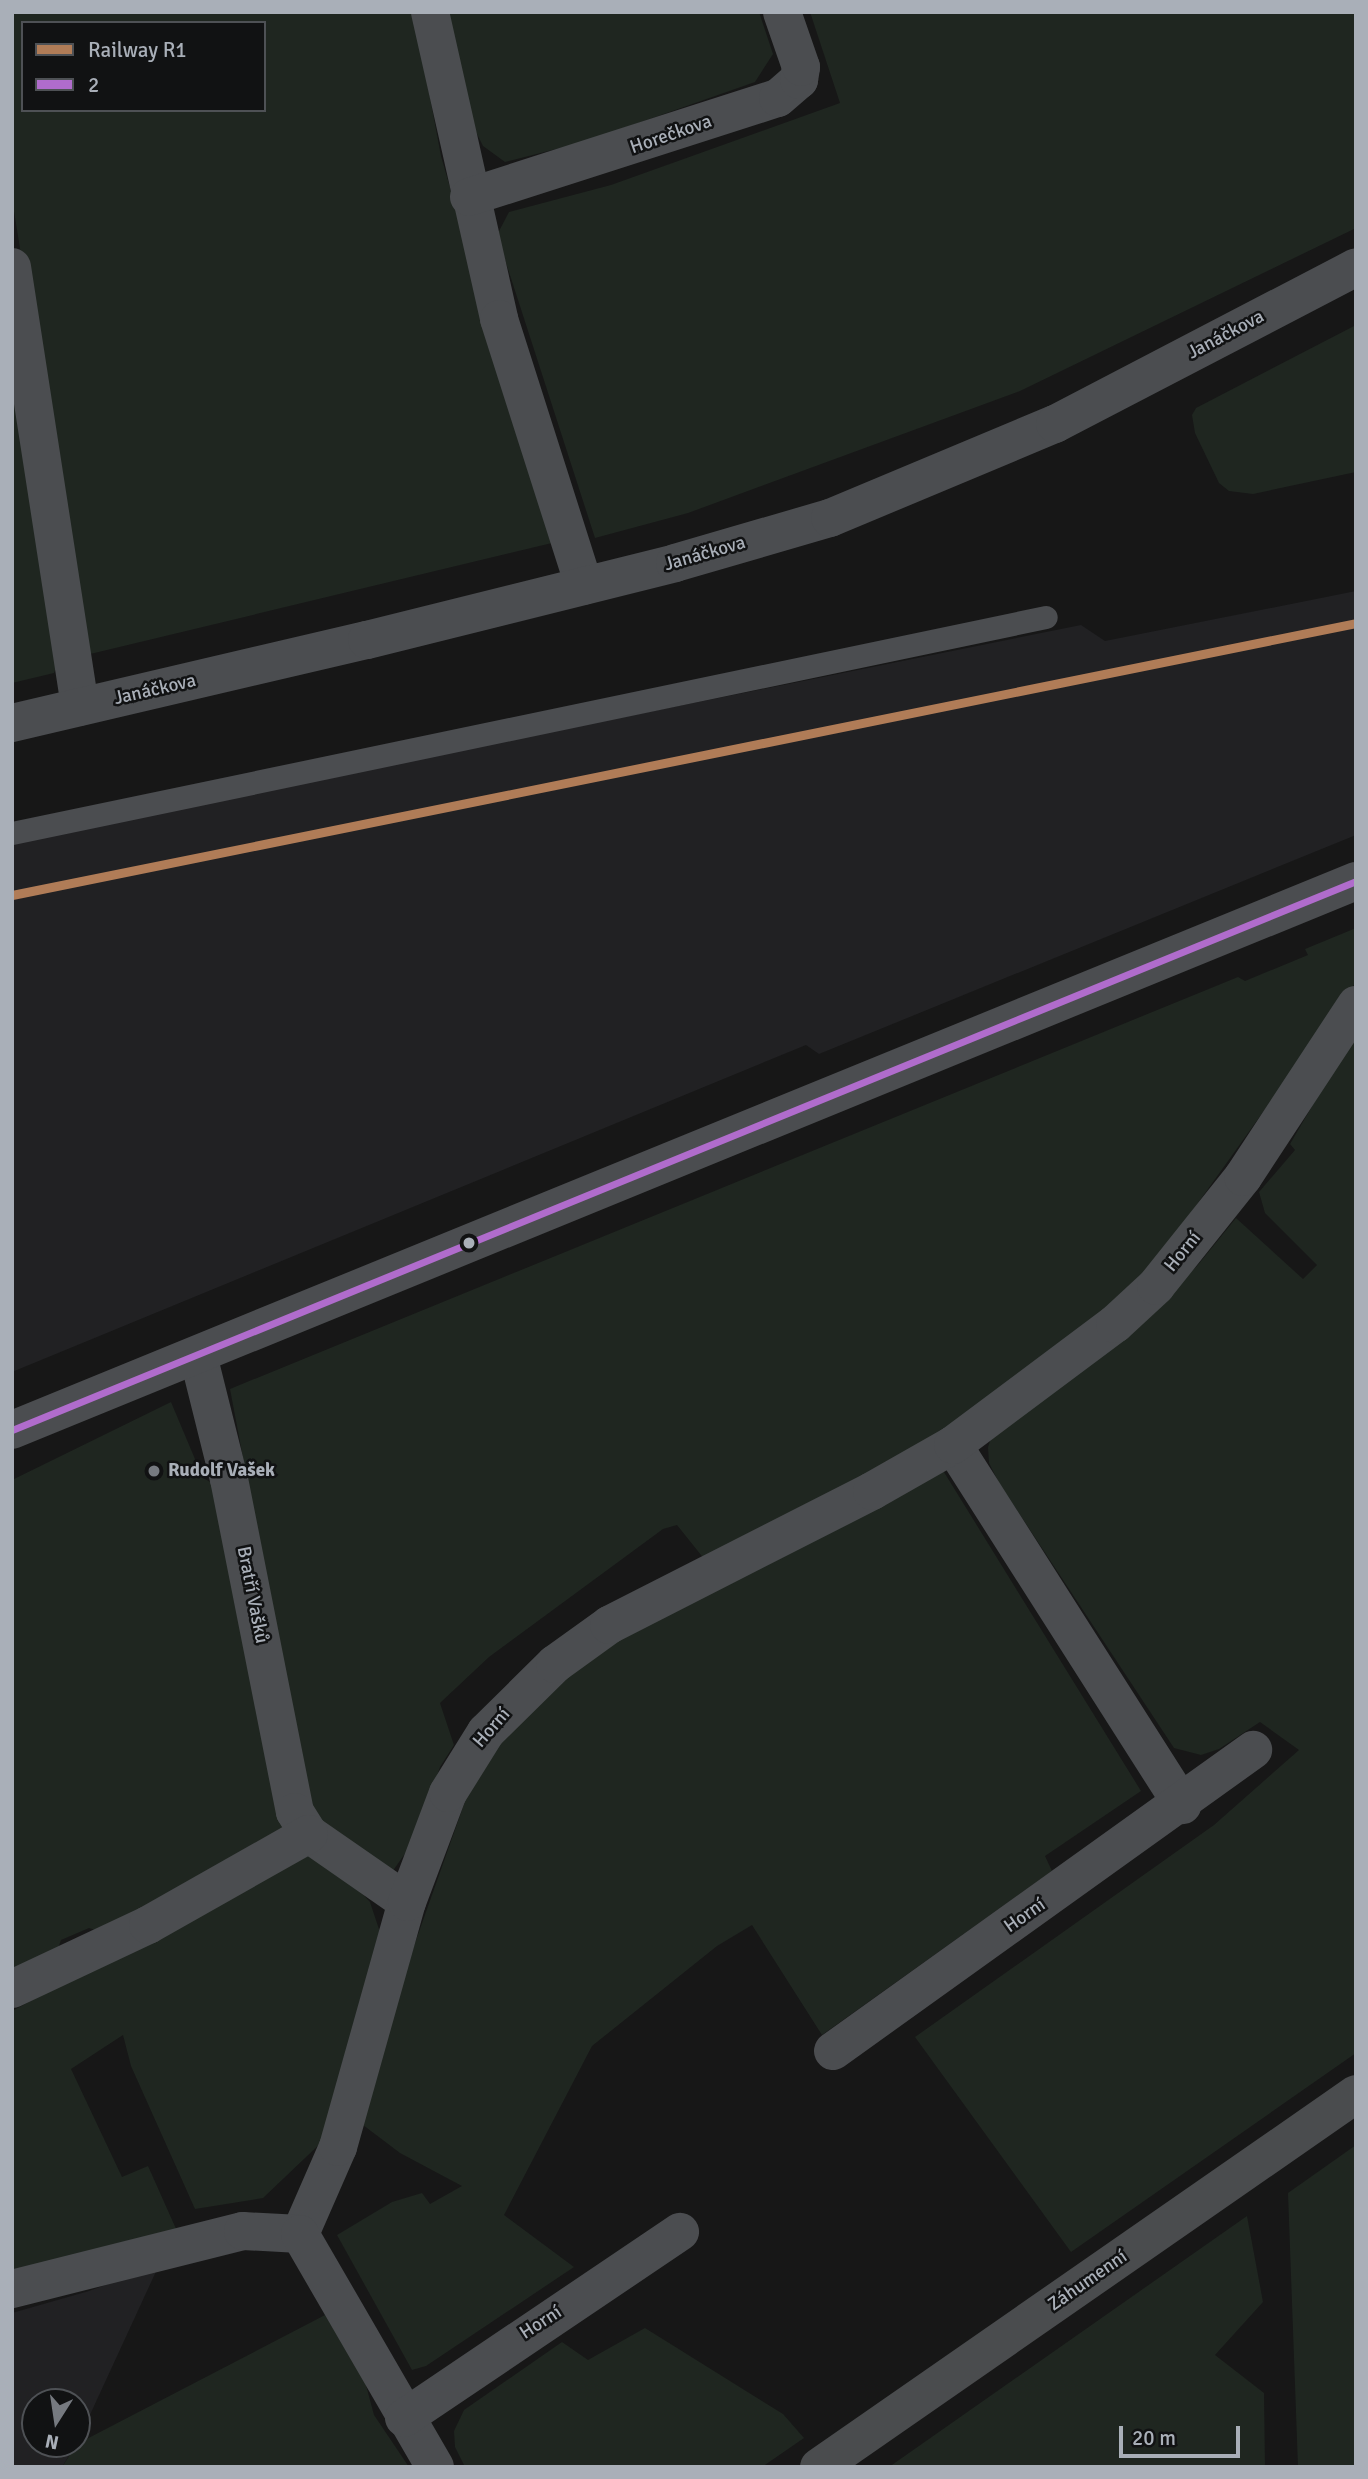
<!DOCTYPE html>
<meta charset="utf-8">
<style>
body{margin:0}
#map{position:relative;width:1368px;height:2479px;overflow:hidden;background:#171717;font-family:Signika,sans-serif}
div>[style]{position:absolute}
[style*='--x']{left:calc(var(--x)*1px);top:calc(var(--y)*1px);width:calc(var(--w)*1px);rotate:calc(var(--a)*1deg)}
.built>*{inset:0;background:#212123}
.green>*{inset:0;background:#1f2620}
.service>*{height:23px;margin:-11.5px;padding:0 11.5px;transform-origin:11.5px;border-radius:11.5px;background:#4b4d50}
.minor>*{height:38px;margin:-19px;padding:0 19px;transform-origin:19px;border-radius:19px;background:#4b4d50}
.secondary>*{height:38px;margin:-19px;padding:0 19px;transform-origin:19px;border-radius:19px;background:#4a4c4e}
.bus-1>*{height:7px;margin:-3.5px;padding:0 3.5px;transform-origin:3.5px;border-radius:3.5px;background:#b06ccc}
.rail-1>*{height:9px;margin:-4.5px;padding:0 4.5px;transform-origin:4.5px;border-radius:4.5px;background:#b07c57}
.dots>*{width:19px;height:19px;translate:-50% -50%;box-sizing:border-box;border:4px solid #111213;border-radius:50%}
span{translate:-50% -50%;white-space:nowrap;text-align:center;line-height:1.15;-webkit-text-stroke:5px #111213;paint-order:stroke}
.street-label{font-size:19px;color:#a9afb8}
.poi-label{font-size:19px;color:#a9afb8;font-weight:700}
.left{translate:0 -50%;text-align:left}
.frame{position:absolute;inset:0;border:14px solid #a9afb8;pointer-events:none}
.legend{position:absolute;left:21px;top:21px;width:245px;height:91px;box-sizing:border-box;background:#111213;border:2px solid #4e5155;margin:0;padding:9px 12px;list-style:none;font-size:21px;color:#a9afb8}
.legend li{display:flex;align-items:center;gap:14px;height:35px}
.legend b{width:35px;border:2px solid #4e5155}
.north{position:absolute;left:21px;top:2388px;width:70px;height:70px;box-sizing:border-box;background:#111213;border:2px solid #4e5155;border-radius:50%;rotate:192deg;font-size:19px;font-weight:700;line-height:28px;text-align:center;color:#a9afb8}
.north::after{content:'';display:block;margin:auto;width:24px;height:32px;background:#767a80;clip-path:polygon(50% 0,100% 100%,50% 72%,0 100%)}
.scale{position:absolute;left:1119px;top:2426px;width:121px;height:32px;box-sizing:border-box;border:4px solid #a9afb8;border-top:0;padding-left:9px;font-size:21px;line-height:24px;white-space:nowrap;color:#a9afb8;-webkit-text-stroke:5px #111213;paint-order:stroke}
</style>
<div id="map">
<div class="built">
<i style="clip-path:polygon(1356px 591px,1356px 835px,819px 1054px,806px 1045px,12px 1372px,12px 840px,1081px 625px,1105px 641px)"></i>
<i style="clip-path:polygon(159px 2265px,77px 2443px,77px 2402px,35px 2402px,35px 2444px,76px 2444px,62px 2467px,12px 2467px,12px 2313px,89px 2291px)"></i>
</div>
<div class="green">
<i style="clip-path:polygon(evenodd,12px 12px,414px 12px,441px 156px,552px 543px,86px 655px,12px 199px,12px 12px,23px 23px,264px 23px,264px 110px,23px 110px,23px 23px)"></i>
<i style="clip-path:polygon(445px 12px,759px 12px,773px 54px,755px 82px,584px 142px,505px 162px,483px 146px,472px 124px)"></i>
<i style="clip-path:polygon(810px 12px,1356px 12px,1356px 228px,1020px 391px,688px 513px,595px 538px,497px 235px,509px 212px,611px 185px,840px 103px)"></i>
<i style="clip-path:polygon(1356px 325px,1356px 472px,1253px 494px,1229px 491px,1219px 483px,1195px 433px,1192px 415px,1196px 408px)"></i>
<i style="clip-path:polygon(12px 342px,59px 661px,54px 673px,12px 683px)"></i>
<i style="clip-path:polygon(1356px 928px,1356px 982px,1140px 1284px,951px 1428px,705px 1560px,677px 1525px,663px 1529px,489px 1657px,440px 1703px,454px 1745px,440px 1767px,414px 1841px,392px 1872px,320px 1819px,308px 1801px,230px 1389px,1238px 977px,1245px 981px,1308px 955px,1305px 949px)"></i>
<i style="clip-path:polygon(1356px 1031px,1356px 2053px,1071px 2252px,915px 2037px,1214px 1825px,1299px 1750px,1260px 1722px,1219px 1749px,1201px 1755px,1174px 1748px,999px 1483px,989px 1463px,988px 1447px,991px 1438px,1141px 1320px,1197px 1266px,1236px 1218px,1303px 1279px,1317px 1265px,1265px 1213px,1259px 1192px,1295px 1150px,1290px 1144px)"></i>
<i style="clip-path:polygon(171px 1402px,203px 1478px,218px 1486px,288px 1828px,101px 1932px,89px 1928px,61px 1940px,56px 1954px,12px 1974px,12px 1480px)"></i>
<i style="clip-path:polygon(939px 1464px,1141px 1791px,1045px 1856px,1052px 1871px,822px 2035px,752px 1925px,717px 1946px,592px 2046px,504px 2215px,574px 2267px,426px 2366px,412px 2370px,337px 2235px,392px 2202px,422px 2193px,430px 2204px,462px 2186px,400px 2153px,363px 2125px,397px 1994px,474px 1776px,493px 1744px,585px 1654px)"></i>
<i style="clip-path:polygon(307px 1855px,341px 1871px,370px 1902px,385px 1947px,325px 2139px,263px 2198px,195px 2209px,131px 2066px,123px 2035px,71px 2069px,122px 2177px,148px 2166px,177px 2231px,12px 2274px,12px 2011px)"></i>
<i style="clip-path:polygon(1356px 2145px,1356px 2467px,1298px 2467px,1288px 2193px)"></i>
<i style="clip-path:polygon(1247px 2216px,1263px 2302px,1215px 2355px,1264px 2393px,1265px 2467px,889px 2467px)"></i>
<i style="clip-path:polygon(325px 2315px,363px 2374px,374px 2415px,409px 2467px,62px 2467px,77px 2444px)"></i>
<i style="clip-path:polygon(645px 2328px,783px 2414px,804px 2438px,762px 2467px,465px 2467px,455px 2447px,454px 2431px,464px 2410px,562px 2342px,588px 2360px)"></i>
</div>
<div class="service">
<i style="--x:12;--y:833;--w:1056;--a:-11.8"></i>
</div>
<div class="minor">
<i style="--x:430;--y:12;--w:315;--a:77.3"></i>
<i style="--x:499;--y:319;--w:280;--a:72.3"></i>
<i style="--x:469;--y:197;--w:324;--a:-17.8"></i>
<i style="--x:778;--y:98;--w:28;--a:-41"></i>
<i style="--x:799;--y:80;--w:13;--a:-81"></i>
<i style="--x:801;--y:67;--w:58;--a:-109.1"></i>
<i style="--x:12;--y:267;--w:445;--a:81.2"></i>
<i style="--x:12;--y:723;--w:365;--a:-13.2"></i>
<i style="--x:367;--y:640;--w:317;--a:-14"></i>
<i style="--x:675;--y:563;--w:161;--a:-16.2"></i>
<i style="--x:830;--y:518;--w:244;--a:-22.7"></i>
<i style="--x:1055;--y:424;--w:339;--a:-27.5"></i>
<i style="--x:198;--y:1355;--w:128;--a:76"></i>
<i style="--x:229;--y:1479;--w:339;--a:78.8"></i>
<i style="--x:295;--y:1812;--w:26;--a:58"></i>
<i style="--x:309;--y:1834;--w:119;--a:34.8"></i>
<i style="--x:12;--y:1430;--w:1452;--a:-22.22"></i>
<i style="--x:953;--y:1445;--w:427;--a:57.5"></i>
<i style="--x:12;--y:1989;--w:150;--a:-25.2"></i>
<i style="--x:148;--y:1925;--w:185;--a:-29.5"></i>
<i style="--x:833;--y:2051;--w:517;--a:-35.63"></i>
<i style="--x:300;--y:2234;--w:95;--a:-66.4"></i>
<i style="--x:338;--y:2147;--w:255;--a:-74.3"></i>
<i style="--x:407;--y:1902;--w:116;--a:-69.4"></i>
<i style="--x:448;--y:1793;--w:72;--a:-58.1"></i>
<i style="--x:486;--y:1732;--w:97;--a:-44.6"></i>
<i style="--x:555;--y:1664;--w:67;--a:-35.8"></i>
<i style="--x:609;--y:1625;--w:295;--a:-27"></i>
<i style="--x:872;--y:1491;--w:93;--a:-29.6"></i>
<i style="--x:953;--y:1445;--w:202;--a:-36.8"></i>
<i style="--x:1115;--y:1324;--w:56;--a:-42.8"></i>
<i style="--x:1156;--y:1286;--w:139;--a:-51.4"></i>
<i style="--x:1243;--y:1177;--w:206;--a:-56.7"></i>
<i style="--x:12;--y:2289;--w:238;--a:-14.1"></i>
<i style="--x:243;--y:2231;--w:57;--a:3"></i>
<i style="--x:300;--y:2234;--w:269;--a:59.9"></i>
<i style="--x:404;--y:2418;--w:333;--a:-34"></i>
</div>
<div class="secondary">
<i style="--x:819;--y:2467;--w:654;--a:-34.78"></i>
</div>
<div class="bus-1">
<i style="--x:12;--y:1430;--w:1452;--a:-22.22"></i>
</div>
<div class="rail-1">
<i style="--x:12;--y:895;--w:1371;--a:-11.44"></i>
</div>
<div class="dots">
<i style="left:469px;top:1243px;background:#a9afb8"></i>
<i style="left:154px;top:1471px;background:#767a80"></i>
</div>
<div class="street-label">
<span style="left:671px;top:135px;rotate:-19deg">Horečkova</span>
<span style="left:1226px;top:335px;rotate:-28deg">Janáčkova</span>
<span style="left:705px;top:554px;rotate:-16deg">Janáčkova</span>
<span style="left:155px;top:690px;rotate:-13deg">Janáčkova</span>
<span style="left:1183px;top:1252px;rotate:-51deg">Horní</span>
<span style="left:252px;top:1595px;rotate:79deg">Bratří Vašků</span>
<span style="left:492px;top:1728px;rotate:-49deg">Horní</span>
<span style="left:1025px;top:1916px;rotate:-35deg">Horní</span>
<span style="left:1088px;top:2281px;rotate:-35deg">Záhumenní</span>
<span style="left:541px;top:2323px;rotate:-33deg">Horní</span>
</div>
<div class="poi-label">
<span class="left" style="left:168px;top:1471px">Rudolf Vašek</span>
</div>
<div class="frame"></div>
<ul class="legend">
<li><b style="height:9px;background:#b07c57"></b>Railway R1</li>
<li><b style="height:9px;background:#b06ccc"></b>2</li>
</ul>
<div class="north">N</div>
<div class="scale">20 m</div>
</div>
